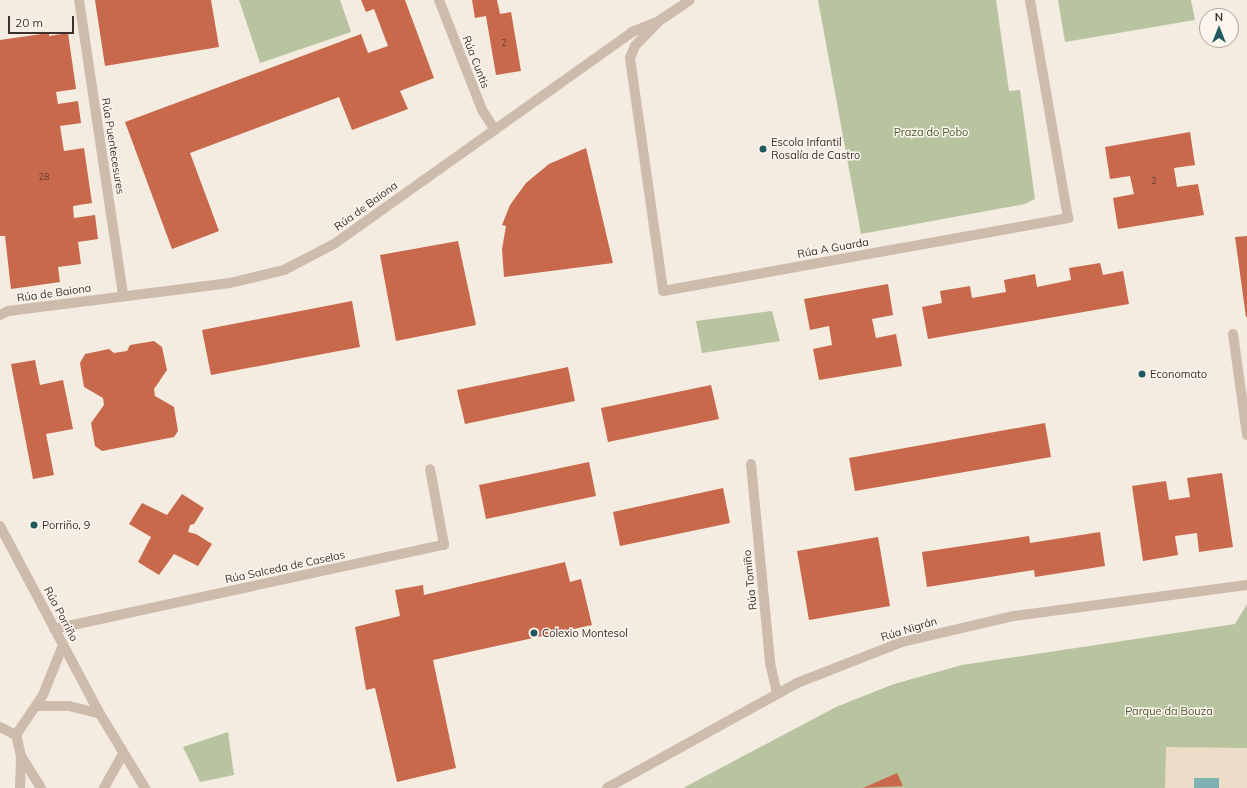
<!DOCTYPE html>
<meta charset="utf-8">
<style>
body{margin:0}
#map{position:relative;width:1247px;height:788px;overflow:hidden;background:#f4ebe1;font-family:Mulish,sans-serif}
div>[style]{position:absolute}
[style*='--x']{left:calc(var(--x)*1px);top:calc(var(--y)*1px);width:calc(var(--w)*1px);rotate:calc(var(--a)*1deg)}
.green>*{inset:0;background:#b8c4a0}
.plaza>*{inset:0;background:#ecdcc8}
.water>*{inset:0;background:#7fb0b2}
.building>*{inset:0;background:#c8694b}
.minor>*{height:10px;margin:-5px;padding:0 5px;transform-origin:5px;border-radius:5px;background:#cdbbac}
.dots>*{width:11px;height:11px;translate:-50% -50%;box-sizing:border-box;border:2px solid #fbf5ee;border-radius:50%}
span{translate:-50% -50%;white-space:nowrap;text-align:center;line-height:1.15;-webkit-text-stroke:3px #fbf5ee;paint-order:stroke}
.number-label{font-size:9px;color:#5e3e33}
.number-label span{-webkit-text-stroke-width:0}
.street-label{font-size:11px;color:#3b302b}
.park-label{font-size:11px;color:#4a5a2e}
.poi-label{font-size:11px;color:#3b302b}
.left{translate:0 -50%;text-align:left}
.north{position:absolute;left:1199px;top:8px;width:40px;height:40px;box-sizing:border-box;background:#fbf5ee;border:1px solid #aea6a0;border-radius:50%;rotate:0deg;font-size:11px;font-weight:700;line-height:16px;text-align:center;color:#3b302b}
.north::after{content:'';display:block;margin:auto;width:14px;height:18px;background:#1f5a5e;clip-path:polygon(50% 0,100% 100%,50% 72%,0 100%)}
.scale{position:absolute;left:8px;top:16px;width:66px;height:18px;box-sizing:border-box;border:2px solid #3b302b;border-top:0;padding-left:5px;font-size:12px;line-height:14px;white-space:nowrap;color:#3b302b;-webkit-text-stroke:3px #fbf5ee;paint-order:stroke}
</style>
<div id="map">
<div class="green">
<i style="clip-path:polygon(239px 0,340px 0,351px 32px,260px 63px)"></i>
<i style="clip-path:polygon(818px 0,996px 0,1009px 91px,1020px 90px,1035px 199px,1025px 204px,861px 234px)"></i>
<i style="clip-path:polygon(1058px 0,1191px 0,1195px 20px,1065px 42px)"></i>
<i style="clip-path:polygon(772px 311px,780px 341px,702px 353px,696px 321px)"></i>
<i style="clip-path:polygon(1247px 604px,1247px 788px,683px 788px,836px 707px,894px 684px,962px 665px,1235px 624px)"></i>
<i style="clip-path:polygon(228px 732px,234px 775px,200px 782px,183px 747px)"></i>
</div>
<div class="plaza">
<i style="clip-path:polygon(1166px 747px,1247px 748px,1247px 788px,1165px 788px)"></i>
</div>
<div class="water">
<i style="clip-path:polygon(1194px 778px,1219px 778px,1219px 788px,1194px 788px)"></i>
</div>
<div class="building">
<i style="clip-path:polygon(95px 0,211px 0,219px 47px,105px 66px)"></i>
<i style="clip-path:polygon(361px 0,405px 0,434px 78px,400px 91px,408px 109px,352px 130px,339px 97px,190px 153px,219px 231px,172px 249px,125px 122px,361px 34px,368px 53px,388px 46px,374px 9px,366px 12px)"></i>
<i style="clip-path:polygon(472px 0,497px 0,500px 14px,511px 12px,521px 71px,496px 75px,486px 16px,475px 18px)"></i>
<i style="clip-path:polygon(49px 33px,49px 36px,68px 33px,76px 89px,56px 92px,58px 104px,78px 101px,81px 123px,60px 126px,64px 151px,84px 148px,92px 203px,73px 206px,74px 218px,95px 215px,98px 239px,78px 242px,81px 264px,58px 267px,60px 282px,11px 289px,5px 236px,0 236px,0 40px)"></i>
<i style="clip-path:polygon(1190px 132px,1195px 165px,1174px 168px,1177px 187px,1198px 184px,1204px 215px,1118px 229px,1113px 198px,1134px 194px,1130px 176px,1110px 179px,1105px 147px)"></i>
<i style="clip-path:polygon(586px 148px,613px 263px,504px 277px,502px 249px,506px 226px,502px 225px,510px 205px,526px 183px,549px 164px)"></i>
<i style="clip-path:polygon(1247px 236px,1247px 317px,1246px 317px,1235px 237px)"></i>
<i style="clip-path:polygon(458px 241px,476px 325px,396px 341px,380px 255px)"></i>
<i style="clip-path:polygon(1100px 263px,1103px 275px,1123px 271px,1129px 304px,928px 339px,922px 307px,942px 303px,940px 291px,970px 286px,972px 298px,1006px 292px,1004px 280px,1035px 274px,1037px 287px,1071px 280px,1069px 268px)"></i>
<i style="clip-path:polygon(888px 284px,893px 315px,872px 319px,876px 338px,896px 334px,902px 366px,819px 380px,813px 349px,832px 345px,829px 326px,810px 330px,804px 299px)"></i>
<i style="clip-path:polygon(352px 301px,360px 347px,211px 375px,202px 330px)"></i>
<i style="clip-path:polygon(154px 341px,162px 347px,167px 370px,154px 389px,155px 396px,174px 407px,178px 431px,174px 437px,102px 451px,95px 446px,91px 423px,104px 405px,103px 398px,84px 387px,80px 363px,85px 354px,109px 349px,114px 353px,127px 351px,130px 345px)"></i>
<i style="clip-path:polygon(35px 360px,40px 385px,63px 380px,73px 429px,46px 434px,54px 475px,33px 479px,11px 364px)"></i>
<i style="clip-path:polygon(568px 367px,575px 401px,465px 424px,457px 390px)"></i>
<i style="clip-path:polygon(711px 385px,719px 419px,608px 442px,601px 408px)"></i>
<i style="clip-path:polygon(1045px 423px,1051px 457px,855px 491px,849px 458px)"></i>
<i style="clip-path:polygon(589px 462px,596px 496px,486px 519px,479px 485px)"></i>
<i style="clip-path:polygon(1222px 473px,1233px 547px,1199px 552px,1197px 533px,1175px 536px,1178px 555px,1143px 561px,1132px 486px,1166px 481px,1169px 500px,1190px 497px,1187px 478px)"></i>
<i style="clip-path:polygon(723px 488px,730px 523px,620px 546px,613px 512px)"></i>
<i style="clip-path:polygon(182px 494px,204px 508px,194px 524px,190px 525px,188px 532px,196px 534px,212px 544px,198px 566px,174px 554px,159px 575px,138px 562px,151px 537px,129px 524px,142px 503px,167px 515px)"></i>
<i style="clip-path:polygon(1100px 532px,1105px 566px,1035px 577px,1034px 570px,927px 587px,922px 552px,1029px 536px,1030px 543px)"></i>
<i style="clip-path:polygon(878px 537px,890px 606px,809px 620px,797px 551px)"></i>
<i style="clip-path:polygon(565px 562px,570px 582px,581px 579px,592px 625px,433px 660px,456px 768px,397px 782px,375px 688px,366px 690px,355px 627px,400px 616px,395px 590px,423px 585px,424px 595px)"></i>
<i style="clip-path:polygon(897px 773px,903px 786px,863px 788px)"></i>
</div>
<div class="minor">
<i style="--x:79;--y:0;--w:299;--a:81.5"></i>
<i style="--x:439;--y:0;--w:118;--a:68.6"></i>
<i style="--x:482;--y:110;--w:24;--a:57"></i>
<i style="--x:659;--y:21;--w:35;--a:134"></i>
<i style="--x:635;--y:46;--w:13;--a:113"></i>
<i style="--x:630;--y:58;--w:235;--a:81.9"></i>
<i style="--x:663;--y:291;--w:412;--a:-10.2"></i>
<i style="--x:1068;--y:218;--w:221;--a:-99.9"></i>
<i style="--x:0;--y:315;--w:9;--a:-27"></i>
<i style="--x:8;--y:311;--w:224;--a:-7.2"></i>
<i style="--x:230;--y:283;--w:56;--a:-13.5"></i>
<i style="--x:284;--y:270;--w:56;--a:-27.5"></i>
<i style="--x:334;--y:244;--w:366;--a:-35.4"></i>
<i style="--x:632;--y:32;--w:29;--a:-22"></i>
<i style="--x:659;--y:21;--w:37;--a:-34"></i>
<i style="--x:1233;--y:334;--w:102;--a:82.1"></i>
<i style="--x:751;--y:464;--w:200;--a:84.5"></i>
<i style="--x:770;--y:663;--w:31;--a:77"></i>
<i style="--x:0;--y:526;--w:213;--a:62"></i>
<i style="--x:100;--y:714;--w:87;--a:58.7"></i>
<i style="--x:54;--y:629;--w:399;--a:-12.2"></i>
<i style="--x:444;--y:545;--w:77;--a:-100.4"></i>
<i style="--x:37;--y:706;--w:32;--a:0"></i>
<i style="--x:69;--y:706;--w:32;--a:14"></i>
<i style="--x:0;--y:727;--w:18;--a:27"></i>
<i style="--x:21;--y:756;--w:38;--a:58"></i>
<i style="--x:20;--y:788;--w:32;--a:-88"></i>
<i style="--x:21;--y:756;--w:22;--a:-103"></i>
<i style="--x:16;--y:735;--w:48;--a:-56"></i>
<i style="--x:43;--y:695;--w:54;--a:-68.2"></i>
<i style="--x:104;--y:788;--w:39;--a:-61"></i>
<i style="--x:607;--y:788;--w:217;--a:-28.9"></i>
<i style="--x:797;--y:683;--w:113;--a:-21.3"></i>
<i style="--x:902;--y:642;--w:115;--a:-13.1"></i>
<i style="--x:1014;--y:616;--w:235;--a:-7.6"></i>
</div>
<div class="dots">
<i style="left:763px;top:149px;background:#1f5a5e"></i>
<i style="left:1142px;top:374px;background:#1f5a5e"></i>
<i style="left:34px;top:525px;background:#1f5a5e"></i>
<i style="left:534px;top:633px;background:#1f5a5e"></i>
</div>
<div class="number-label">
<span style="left:504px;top:43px">2</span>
<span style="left:44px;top:177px">28</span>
<span style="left:1154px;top:181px">2</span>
</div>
<div class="street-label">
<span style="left:476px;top:62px;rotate:69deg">Rúa Cuntis</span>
<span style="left:113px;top:146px;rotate:81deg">Rúa Puentecesures</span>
<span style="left:366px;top:206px;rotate:-36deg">Rúa de Baiona</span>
<span style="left:833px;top:248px;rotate:-10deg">Rúa A Guarda</span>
<span style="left:54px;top:293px;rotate:-8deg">Rúa de Baiona</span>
<span style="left:285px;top:567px;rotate:-12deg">Rúa Salceda de Caselas</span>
<span style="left:750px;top:580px;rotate:-96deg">Rúa Tomiño</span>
<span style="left:61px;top:614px;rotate:62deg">Rúa Porriño</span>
<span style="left:909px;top:629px;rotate:-17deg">Rúa Nigrán</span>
</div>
<div class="park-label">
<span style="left:931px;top:132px">Praza do Pobo</span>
<span style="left:1169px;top:711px">Parque da Bouza</span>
</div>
<div class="poi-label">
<span class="left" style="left:771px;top:149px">Escola Infantil<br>Rosalía de Castro</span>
<span class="left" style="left:1150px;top:374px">Economato</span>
<span class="left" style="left:42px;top:525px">Porriño, 9</span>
<span class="left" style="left:542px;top:633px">Colexio Montesol</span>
</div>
<div class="north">N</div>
<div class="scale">20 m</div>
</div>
